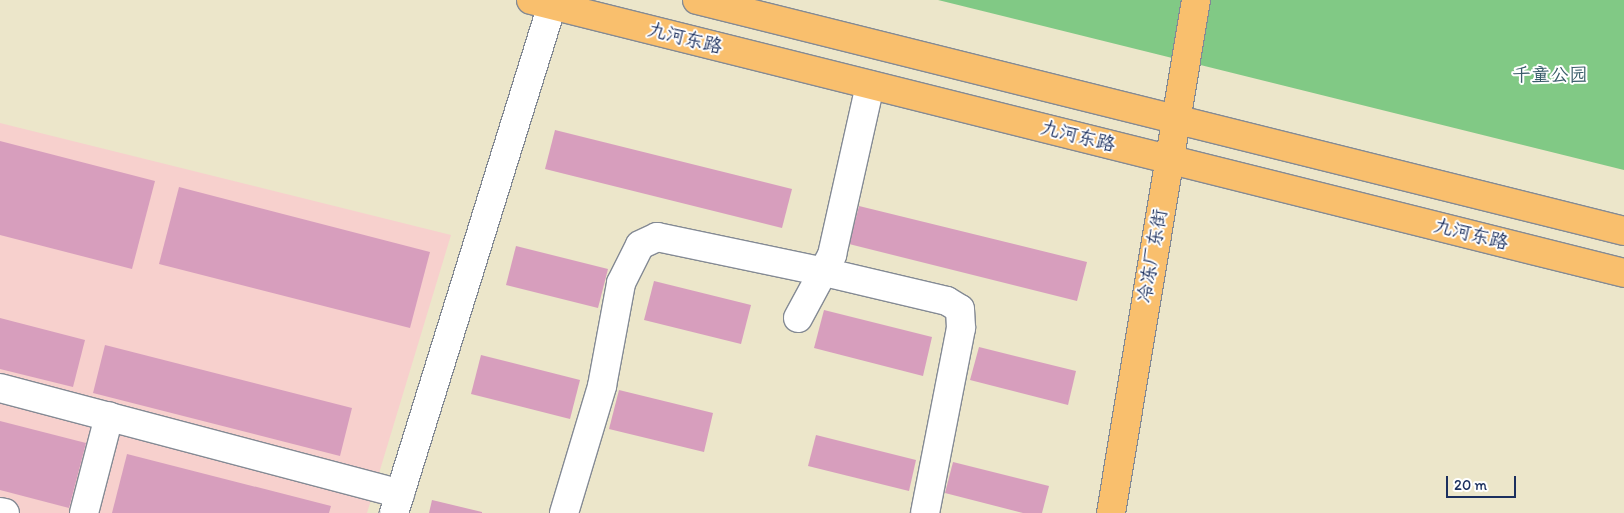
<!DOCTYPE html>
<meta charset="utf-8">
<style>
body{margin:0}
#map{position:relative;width:1624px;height:513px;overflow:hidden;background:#ece6ca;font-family:Itim,"LXGW WenKai TC",sans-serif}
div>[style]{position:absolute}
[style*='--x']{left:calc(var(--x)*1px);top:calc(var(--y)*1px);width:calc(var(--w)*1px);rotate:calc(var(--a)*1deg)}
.built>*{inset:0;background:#f7d0cd}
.green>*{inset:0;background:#81c985}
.building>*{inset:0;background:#d79ebd}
.roads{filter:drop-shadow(1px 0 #848a94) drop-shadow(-1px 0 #848a94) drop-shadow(0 1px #848a94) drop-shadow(0 -1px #848a94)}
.minor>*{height:28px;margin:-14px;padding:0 14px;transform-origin:14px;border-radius:14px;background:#fff}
.major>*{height:28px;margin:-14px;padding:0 14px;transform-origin:14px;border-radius:14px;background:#f9bf6d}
span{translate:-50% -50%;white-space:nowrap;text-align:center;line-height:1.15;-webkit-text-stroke:4px #fff;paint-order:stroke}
.street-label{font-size:19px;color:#1b2f5e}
.park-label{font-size:19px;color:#3a5d6a}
.scale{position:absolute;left:1446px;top:476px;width:70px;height:22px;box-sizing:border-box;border:2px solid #1b2f5e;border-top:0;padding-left:6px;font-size:15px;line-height:18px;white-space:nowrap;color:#1b2f5e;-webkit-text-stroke:4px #fff;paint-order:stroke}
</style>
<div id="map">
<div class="built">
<i style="clip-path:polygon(0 123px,451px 235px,367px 513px,0 513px)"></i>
</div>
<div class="green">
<i style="clip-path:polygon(938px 0,1624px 0,1624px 170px)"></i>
</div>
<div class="building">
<i style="clip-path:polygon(555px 130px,792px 189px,782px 228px,545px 169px)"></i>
<i style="clip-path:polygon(0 141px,155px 181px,132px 269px,0 235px)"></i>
<i style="clip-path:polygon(179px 187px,430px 252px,410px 328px,159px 264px)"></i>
<i style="clip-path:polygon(859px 206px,1087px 262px,1077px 301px,849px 244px)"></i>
<i style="clip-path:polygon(516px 246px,608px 269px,598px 308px,506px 285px)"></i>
<i style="clip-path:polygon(654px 281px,751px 305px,741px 344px,644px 320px)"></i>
<i style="clip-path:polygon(824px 310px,932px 337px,923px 376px,814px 348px)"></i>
<i style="clip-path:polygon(0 318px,85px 340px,73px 387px,0 369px)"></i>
<i style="clip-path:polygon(105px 345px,352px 408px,340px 456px,93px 393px)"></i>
<i style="clip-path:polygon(979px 347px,1076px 371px,1068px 405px,970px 380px)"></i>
<i style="clip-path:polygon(481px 355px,580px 380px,570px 419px,471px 394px)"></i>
<i style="clip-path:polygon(619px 390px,713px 413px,704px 452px,609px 429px)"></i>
<i style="clip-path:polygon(0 421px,86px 443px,69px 508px,0 490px)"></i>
<i style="clip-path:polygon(816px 435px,916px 460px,909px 491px,808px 466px)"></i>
<i style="clip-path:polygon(127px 454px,331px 506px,329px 513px,112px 513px)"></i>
<i style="clip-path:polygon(953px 462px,1049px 486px,1042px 513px,1023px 513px,945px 493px)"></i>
<i style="clip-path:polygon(432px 500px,482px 512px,482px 513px,429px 513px)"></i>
</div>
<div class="roads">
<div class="minor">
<i style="--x:798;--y:318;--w:72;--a:-61.6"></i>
<i style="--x:832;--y:255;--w:174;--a:-77.4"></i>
<i style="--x:0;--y:388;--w:414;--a:14.8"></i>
<i style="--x:0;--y:512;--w:5;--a:11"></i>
<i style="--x:84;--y:513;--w:100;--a:-75.5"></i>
<i style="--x:394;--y:513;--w:532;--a:-72.72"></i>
<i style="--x:564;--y:513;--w:133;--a:-73.3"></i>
<i style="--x:602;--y:386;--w:105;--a:-79.5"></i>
<i style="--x:621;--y:283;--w:42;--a:-63.4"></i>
<i style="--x:640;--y:245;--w:19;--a:-25"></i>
<i style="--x:657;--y:237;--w:171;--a:11.8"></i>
<i style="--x:824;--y:272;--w:126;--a:13.3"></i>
<i style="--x:947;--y:301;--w:15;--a:32"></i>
<i style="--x:960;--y:309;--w:19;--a:87"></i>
<i style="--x:961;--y:328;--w:188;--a:101"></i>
</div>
<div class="major">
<i style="--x:531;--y:0;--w:1127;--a:14.02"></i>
<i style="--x:697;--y:0;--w:955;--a:13.99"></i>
<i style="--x:1111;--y:513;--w:520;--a:-80.59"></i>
</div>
</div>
<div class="street-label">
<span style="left:685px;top:38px;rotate:14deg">九河东路</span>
<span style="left:1078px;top:136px;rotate:14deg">九河东路</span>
<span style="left:1471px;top:234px;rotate:14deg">九河东路</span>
<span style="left:1152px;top:256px;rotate:-80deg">冷冻厂东街</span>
</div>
<div class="park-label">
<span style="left:1550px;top:75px">千童公园</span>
</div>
<div class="scale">20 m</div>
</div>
